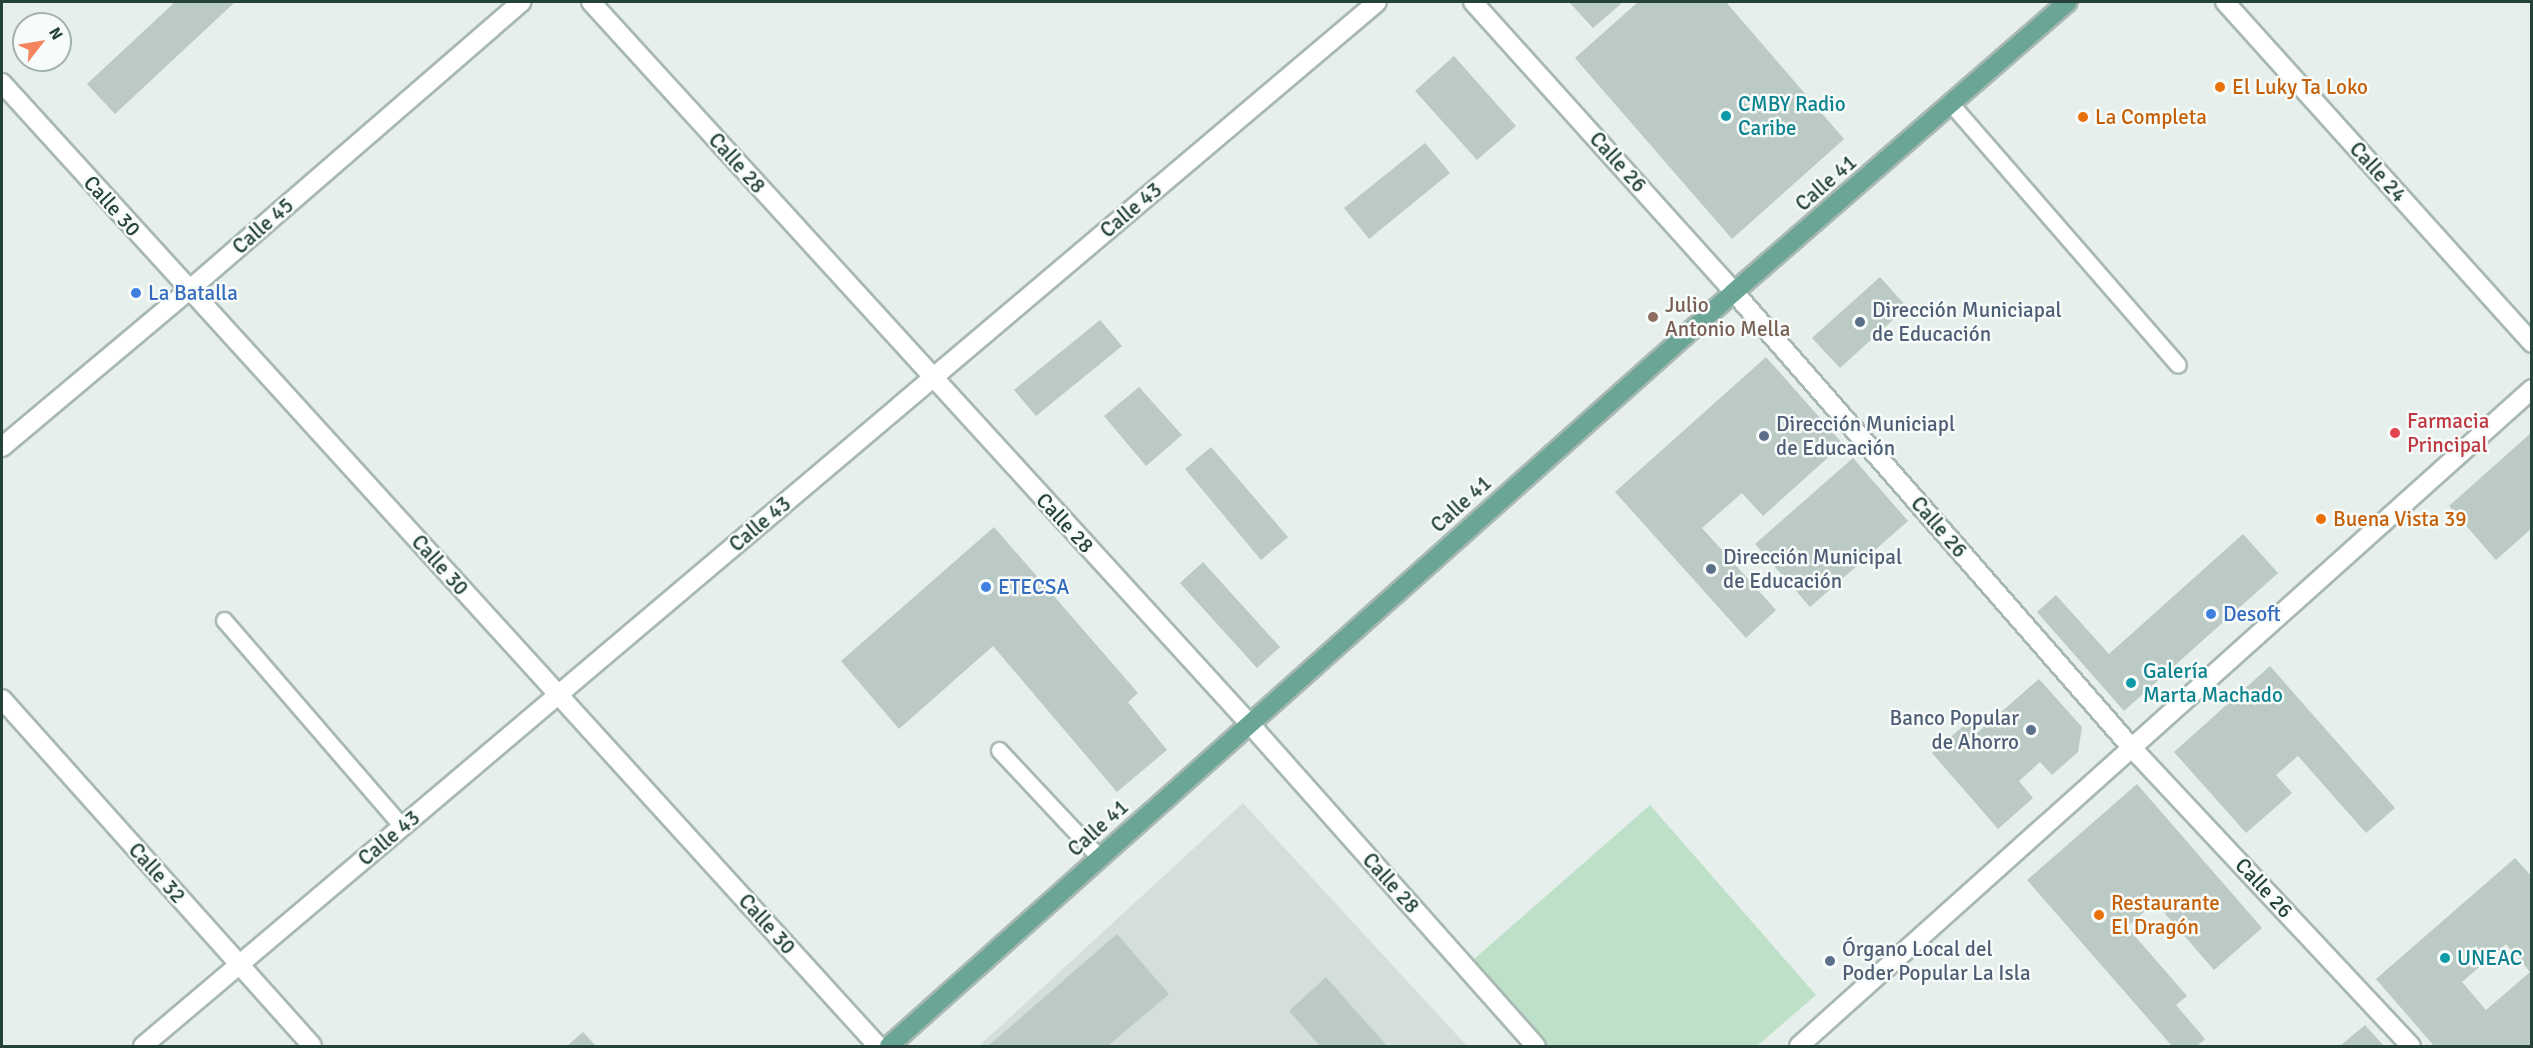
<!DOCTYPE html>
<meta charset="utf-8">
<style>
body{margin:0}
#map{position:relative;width:2533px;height:1048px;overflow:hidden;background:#e6efeb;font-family:Signika,sans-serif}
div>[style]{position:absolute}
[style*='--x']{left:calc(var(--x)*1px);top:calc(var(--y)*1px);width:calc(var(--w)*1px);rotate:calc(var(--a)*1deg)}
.built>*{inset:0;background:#d4dfda}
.green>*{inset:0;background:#bfe0c8}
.building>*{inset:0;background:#bbcac4}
.roads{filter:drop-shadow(2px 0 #a8b8b2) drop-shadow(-2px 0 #a8b8b2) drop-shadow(0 2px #a8b8b2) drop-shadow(0 -2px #a8b8b2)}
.lane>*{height:15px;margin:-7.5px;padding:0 7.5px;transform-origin:7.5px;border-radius:7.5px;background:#fff}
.street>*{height:18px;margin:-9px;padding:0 9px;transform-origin:9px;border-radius:9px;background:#fff}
.secondary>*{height:18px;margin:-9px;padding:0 9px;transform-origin:9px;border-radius:9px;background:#fff}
.primary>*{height:18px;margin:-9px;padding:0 9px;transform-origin:9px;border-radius:9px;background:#6aa596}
.dots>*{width:16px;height:16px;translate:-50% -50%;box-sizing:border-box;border:3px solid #f7fbf9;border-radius:50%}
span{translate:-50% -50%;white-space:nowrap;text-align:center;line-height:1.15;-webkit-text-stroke:5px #f7fbf9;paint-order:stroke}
.food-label{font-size:21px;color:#c56008}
.left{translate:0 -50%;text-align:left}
.culture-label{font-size:21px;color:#0d838f}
.street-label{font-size:21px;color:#24423a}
.shop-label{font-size:21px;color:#366cbe}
.education-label{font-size:21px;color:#785e54}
.service-label{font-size:21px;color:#4e5e75}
.right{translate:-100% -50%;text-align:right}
.health-label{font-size:21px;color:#be3a42}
.frame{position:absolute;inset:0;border:3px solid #24423a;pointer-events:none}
.north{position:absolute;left:12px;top:12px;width:60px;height:60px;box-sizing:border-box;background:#f7fbf9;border:2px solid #a3b1ad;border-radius:50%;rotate:59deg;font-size:16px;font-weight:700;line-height:24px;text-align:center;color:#24423a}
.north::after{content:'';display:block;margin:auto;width:21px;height:27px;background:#f4845f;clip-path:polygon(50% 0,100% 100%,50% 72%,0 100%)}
</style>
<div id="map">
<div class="built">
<i style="clip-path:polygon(1243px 803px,1467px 1046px,979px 1046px)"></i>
</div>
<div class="green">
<i style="clip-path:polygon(1650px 805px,1816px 995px,1757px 1046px,1544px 1046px,1474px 959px)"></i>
</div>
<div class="building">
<i style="clip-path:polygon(175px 2px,235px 2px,115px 114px,87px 84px)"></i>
<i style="clip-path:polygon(1569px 2px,1623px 2px,1593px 28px)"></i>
<i style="clip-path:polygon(1638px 2px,1726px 2px,1844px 139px,1732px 239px,1575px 58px)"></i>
<i style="clip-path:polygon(1454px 56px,1516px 126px,1477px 160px,1415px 91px)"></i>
<i style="clip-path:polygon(1425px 143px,1450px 173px,1369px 239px,1344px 208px)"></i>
<i style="clip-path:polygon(1880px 277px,1907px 307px,1840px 368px,1812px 338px)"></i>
<i style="clip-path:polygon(1100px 320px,1122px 346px,1036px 416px,1014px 390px)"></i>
<i style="clip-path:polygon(1766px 357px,1843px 444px,1763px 516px,1742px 493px,1702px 528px,1776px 610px,1746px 638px,1615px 492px)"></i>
<i style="clip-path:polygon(1139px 387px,1182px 435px,1146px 466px,1104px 416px)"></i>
<i style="clip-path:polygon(2532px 432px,2532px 528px,2496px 560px,2449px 506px)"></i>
<i style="clip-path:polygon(1211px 447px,1288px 537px,1261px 560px,1185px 469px)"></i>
<i style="clip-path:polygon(1853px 458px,1908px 521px,1810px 607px,1755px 544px)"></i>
<i style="clip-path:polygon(994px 527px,1138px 693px,1128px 702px,1167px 750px,1117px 792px,993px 646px,899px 729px,841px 661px)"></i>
<i style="clip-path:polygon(2243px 534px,2278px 573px,2124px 711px,2037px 612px,2056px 595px,2109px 654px)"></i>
<i style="clip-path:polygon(1203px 562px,1280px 647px,1257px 668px,1180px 583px)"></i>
<i style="clip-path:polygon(2270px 666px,2395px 808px,2366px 833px,2298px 756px,2276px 775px,2292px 793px,2246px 833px,2174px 752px)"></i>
<i style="clip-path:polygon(2039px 679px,2082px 727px,2078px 752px,2052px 775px,2040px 762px,2019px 781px,2033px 798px,1998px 829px,1932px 753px,1968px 722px,1977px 733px)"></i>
<i style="clip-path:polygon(2137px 784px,2262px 928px,2214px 970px,2155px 902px,2127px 927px,2187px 996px,2176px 1005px,2205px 1039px,2197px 1046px,2172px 1046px,2027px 880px)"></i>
<i style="clip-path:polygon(evenodd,2515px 858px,2532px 877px,2532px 1046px,2434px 1046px,2376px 979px,2515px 858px,2506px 944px,2530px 972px,2486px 1010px,2462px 982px,2506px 944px)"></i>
<i style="clip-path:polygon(1117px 934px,1169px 994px,1108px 1046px,988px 1046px)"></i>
<i style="clip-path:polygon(1326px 977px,1387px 1046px,1320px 1046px,1289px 1011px)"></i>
<i style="clip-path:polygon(2365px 1025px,2384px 1046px,2340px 1046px)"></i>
<i style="clip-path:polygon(583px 1032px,596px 1046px,567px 1046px)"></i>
</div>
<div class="roads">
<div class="lane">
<i style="--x:1952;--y:105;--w:344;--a:49"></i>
<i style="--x:224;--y:620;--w:272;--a:49.2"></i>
<i style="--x:999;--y:750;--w:146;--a:46.9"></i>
</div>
<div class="street">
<i style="--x:591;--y:2;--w:976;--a:47.62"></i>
<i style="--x:1249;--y:723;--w:432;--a:48.4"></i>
<i style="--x:1473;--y:2;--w:390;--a:48"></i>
<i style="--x:1734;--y:292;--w:605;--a:48.89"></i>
<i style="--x:2132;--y:748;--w:408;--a:46.9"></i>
<i style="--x:2225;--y:2;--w:459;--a:48"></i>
<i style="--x:2;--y:83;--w:1302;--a:47.71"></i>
<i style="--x:2;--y:447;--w:244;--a:-40"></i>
<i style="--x:189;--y:290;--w:440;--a:-40.9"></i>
<i style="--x:143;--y:1046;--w:1616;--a:-40.23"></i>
<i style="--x:1799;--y:1046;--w:984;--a:-41.87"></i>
</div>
<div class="secondary">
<i style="--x:2;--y:699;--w:465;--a:48.2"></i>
</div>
<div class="primary">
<i style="--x:889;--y:1046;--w:1132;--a:-41.74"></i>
<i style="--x:1734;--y:292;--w:442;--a:-41"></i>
</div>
</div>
<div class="dots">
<i style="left:2220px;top:87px;background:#e8710a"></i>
<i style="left:1726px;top:116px;background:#0f9aa8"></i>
<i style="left:2083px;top:117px;background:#e8710a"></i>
<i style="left:136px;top:293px;background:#3f7fe0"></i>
<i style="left:1653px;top:317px;background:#8d6e63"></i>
<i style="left:1860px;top:322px;background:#5c6f8a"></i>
<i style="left:2395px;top:433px;background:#e0444e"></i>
<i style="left:1764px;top:436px;background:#5c6f8a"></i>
<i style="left:2321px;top:519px;background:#e8710a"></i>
<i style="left:1711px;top:569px;background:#5c6f8a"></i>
<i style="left:986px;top:587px;background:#3f7fe0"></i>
<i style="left:2211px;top:614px;background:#3f7fe0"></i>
<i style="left:2131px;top:683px;background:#0f9aa8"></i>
<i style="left:2031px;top:730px;background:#5c6f8a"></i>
<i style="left:2099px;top:915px;background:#e8710a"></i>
<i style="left:2445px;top:958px;background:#0f9aa8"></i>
<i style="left:1830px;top:961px;background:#5c6f8a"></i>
</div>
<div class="food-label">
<span class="left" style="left:2232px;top:87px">El Luky Ta Loko</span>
<span class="left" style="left:2095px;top:117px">La Completa</span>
<span class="left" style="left:2333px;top:519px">Buena Vista 39</span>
<span class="left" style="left:2111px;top:915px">Restaurante<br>El Dragón</span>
</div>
<div class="culture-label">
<span class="left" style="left:1738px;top:116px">CMBY Radio<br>Caribe</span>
<span class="left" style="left:2143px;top:683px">Galería<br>Marta Machado</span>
<span class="left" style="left:2457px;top:958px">UNEAC</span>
</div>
<div class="street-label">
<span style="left:1618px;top:162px;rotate:48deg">Calle 26</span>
<span style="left:737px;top:163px;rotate:48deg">Calle 28</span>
<span style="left:2378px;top:172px;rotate:48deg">Calle 24</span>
<span style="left:1826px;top:183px;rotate:-41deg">Calle 41</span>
<span style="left:112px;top:206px;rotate:48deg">Calle 30</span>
<span style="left:1131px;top:210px;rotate:-40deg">Calle 43</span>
<span style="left:263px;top:226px;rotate:-41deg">Calle 45</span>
<span style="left:1461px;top:504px;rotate:-42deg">Calle 41</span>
<span style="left:1065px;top:523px;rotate:47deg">Calle 28</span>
<span style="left:760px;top:524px;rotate:-40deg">Calle 43</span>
<span style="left:1939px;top:527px;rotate:49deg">Calle 26</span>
<span style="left:440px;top:565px;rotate:48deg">Calle 30</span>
<span style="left:1098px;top:828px;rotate:-42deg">Calle 41</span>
<span style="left:389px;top:838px;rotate:-40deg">Calle 43</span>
<span style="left:157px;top:873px;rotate:48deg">Calle 32</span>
<span style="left:1391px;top:883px;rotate:48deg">Calle 28</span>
<span style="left:2264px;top:888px;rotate:47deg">Calle 26</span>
<span style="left:767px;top:924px;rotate:48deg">Calle 30</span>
</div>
<div class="shop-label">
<span class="left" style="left:148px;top:293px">La Batalla</span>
<span class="left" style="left:998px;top:587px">ETECSA</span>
<span class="left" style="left:2223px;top:614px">Desoft</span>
</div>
<div class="education-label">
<span class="left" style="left:1665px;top:317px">Julio<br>Antonio Mella</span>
</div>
<div class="service-label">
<span class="left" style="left:1872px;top:322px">Dirección Municiapal<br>de Educación</span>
<span class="left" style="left:1776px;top:436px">Dirección Municiapl<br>de Educación</span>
<span class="left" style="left:1723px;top:569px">Dirección Municipal<br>de Educación</span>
<span class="right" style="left:2019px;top:730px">Banco Popular<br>de Ahorro</span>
<span class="left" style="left:1842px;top:961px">Órgano Local del<br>Poder Popular La Isla</span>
</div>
<div class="health-label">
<span class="left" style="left:2407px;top:433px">Farmacia<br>Principal</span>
</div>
<div class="frame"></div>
<div class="north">N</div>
</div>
